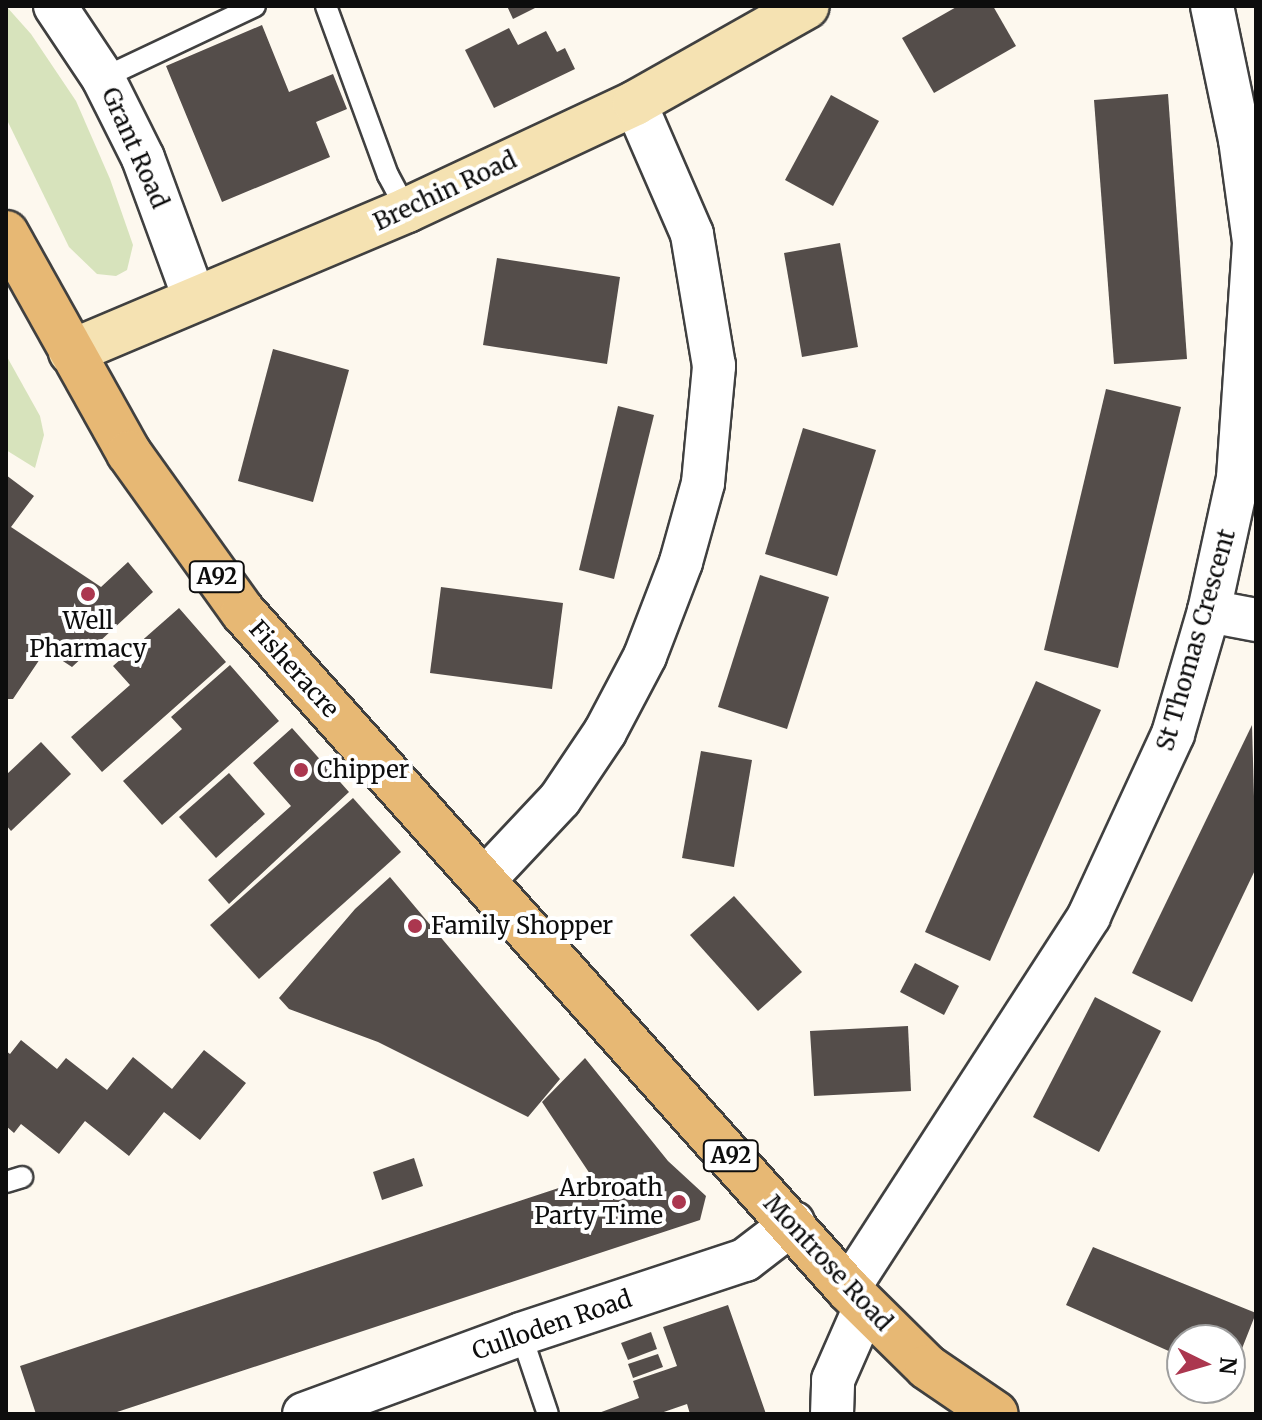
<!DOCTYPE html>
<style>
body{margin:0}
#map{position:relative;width:1262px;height:1420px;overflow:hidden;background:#fdf8ee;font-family:Merriweather,serif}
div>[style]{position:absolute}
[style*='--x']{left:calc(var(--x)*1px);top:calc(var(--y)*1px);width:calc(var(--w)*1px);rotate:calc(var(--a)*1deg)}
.green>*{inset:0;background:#d7e3bc}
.building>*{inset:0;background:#544d4a}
.roads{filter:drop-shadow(2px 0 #404040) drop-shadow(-2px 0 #404040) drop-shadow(0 2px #404040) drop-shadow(0 -2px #404040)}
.lane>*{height:20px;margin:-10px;padding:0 10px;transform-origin:10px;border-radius:10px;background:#fff}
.street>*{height:42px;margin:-21px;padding:0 21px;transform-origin:21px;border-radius:21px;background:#fff}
.secondary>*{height:44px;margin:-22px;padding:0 22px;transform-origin:22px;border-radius:22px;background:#f5e2b2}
.primary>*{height:44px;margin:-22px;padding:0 22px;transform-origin:22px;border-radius:22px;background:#e7b874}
.dots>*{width:22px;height:22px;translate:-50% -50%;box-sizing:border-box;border:4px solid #fff;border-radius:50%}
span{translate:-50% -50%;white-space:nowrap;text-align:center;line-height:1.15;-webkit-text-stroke:8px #fff;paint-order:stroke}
.shield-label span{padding:2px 6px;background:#fff;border:2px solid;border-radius:6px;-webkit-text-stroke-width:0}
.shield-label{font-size:22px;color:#0d0d0d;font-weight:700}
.street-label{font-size:24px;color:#0d0d0d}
.poi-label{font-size:24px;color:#0d0d0d}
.left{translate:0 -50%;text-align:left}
.right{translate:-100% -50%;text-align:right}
.frame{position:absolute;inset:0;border:8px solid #0d0d0d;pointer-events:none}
.north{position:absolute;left:1166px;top:1324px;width:80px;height:80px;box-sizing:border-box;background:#fff;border:2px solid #9e9e9e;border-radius:50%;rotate:95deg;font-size:22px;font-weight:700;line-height:32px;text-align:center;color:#0d0d0d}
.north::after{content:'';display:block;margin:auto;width:28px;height:36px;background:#ab374f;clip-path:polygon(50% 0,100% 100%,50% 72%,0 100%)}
</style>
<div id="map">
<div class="green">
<i style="clip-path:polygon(6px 6px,31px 34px,76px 101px,110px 179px,133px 245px,127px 270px,116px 276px,97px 274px,69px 247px,6px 118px)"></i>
<i style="clip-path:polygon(6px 355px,40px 416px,44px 435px,35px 468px,6px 450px)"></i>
</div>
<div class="building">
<i style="clip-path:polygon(507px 6px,539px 6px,513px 19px)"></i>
<i style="clip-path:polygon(958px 6px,993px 6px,1016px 46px,934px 93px,902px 38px)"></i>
<i style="clip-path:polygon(262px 25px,289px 92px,333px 74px,347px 109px,316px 122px,330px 157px,222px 202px,166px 66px)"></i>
<i style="clip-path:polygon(509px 28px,518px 45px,546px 31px,557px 52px,565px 48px,575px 69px,494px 108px,465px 50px)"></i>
<i style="clip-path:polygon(1168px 94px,1187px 359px,1114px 364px,1094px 100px)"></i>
<i style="clip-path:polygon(831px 95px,879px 121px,833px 206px,785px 180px)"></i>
<i style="clip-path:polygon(840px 243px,858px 347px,802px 357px,784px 253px)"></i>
<i style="clip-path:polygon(497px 258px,620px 277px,607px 364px,483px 345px)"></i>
<i style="clip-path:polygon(273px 349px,349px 370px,313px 502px,238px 481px)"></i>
<i style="clip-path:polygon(1106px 389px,1181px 407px,1118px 668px,1044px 650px)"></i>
<i style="clip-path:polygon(618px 406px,654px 415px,614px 579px,579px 570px)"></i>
<i style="clip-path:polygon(803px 428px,876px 450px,837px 576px,765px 554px)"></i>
<i style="clip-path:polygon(6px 475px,34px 496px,11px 527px,101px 587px,128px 562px,153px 592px,72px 667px,46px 650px,13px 699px,6px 699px)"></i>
<i style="clip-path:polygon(760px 575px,829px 597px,787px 729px,718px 707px)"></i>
<i style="clip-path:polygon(441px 587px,563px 603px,552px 689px,430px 673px)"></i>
<i style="clip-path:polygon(179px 608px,226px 662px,102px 772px,71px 737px,130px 685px,113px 666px)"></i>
<i style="clip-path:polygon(230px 665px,279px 721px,162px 825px,123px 781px,182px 729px,171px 717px)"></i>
<i style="clip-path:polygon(1036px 681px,1101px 710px,990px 961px,925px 932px)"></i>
<i style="clip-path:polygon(1252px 725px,1256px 868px,1192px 1002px,1132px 973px)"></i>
<i style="clip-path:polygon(292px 728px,349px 792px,229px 904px,208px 880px,291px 806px,253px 763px)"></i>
<i style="clip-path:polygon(41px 742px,71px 774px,11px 831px,6px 825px,6px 775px)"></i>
<i style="clip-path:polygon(701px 751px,752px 760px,734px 867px,682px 858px)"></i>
<i style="clip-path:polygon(229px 773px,265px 814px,216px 858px,179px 817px)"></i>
<i style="clip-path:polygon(353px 798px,401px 852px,259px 979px,210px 925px)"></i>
<i style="clip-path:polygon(390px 877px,560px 1079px,528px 1117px,378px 1042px,289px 1009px,279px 998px,355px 909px)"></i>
<i style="clip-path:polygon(734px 896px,802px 972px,758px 1011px,690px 935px)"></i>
<i style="clip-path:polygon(915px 963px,959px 986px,944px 1015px,900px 992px)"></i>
<i style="clip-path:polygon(1095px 997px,1161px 1031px,1099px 1152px,1033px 1117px)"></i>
<i style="clip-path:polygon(908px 1026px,911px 1091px,814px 1096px,810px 1031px)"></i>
<i style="clip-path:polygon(21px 1040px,57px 1069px,66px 1058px,107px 1090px,133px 1057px,172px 1089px,204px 1050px,246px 1083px,200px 1140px,164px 1112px,129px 1156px,85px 1121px,59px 1154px,21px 1124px,14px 1133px,6px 1126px,6px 1051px,10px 1054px)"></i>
<i style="clip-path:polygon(585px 1058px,668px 1161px,706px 1196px,700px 1220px,111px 1414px,36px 1414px,20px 1366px,592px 1177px,542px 1102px)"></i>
<i style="clip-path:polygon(414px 1158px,423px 1186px,382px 1200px,373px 1172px)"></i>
<i style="clip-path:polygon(1093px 1247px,1256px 1313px,1230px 1379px,1230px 1340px,1182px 1340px,1182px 1357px,1066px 1305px)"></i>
<i style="clip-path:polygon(728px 1305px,766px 1414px,690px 1414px,687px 1404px,658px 1414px,596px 1414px,639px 1398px,633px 1381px,677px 1366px,663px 1327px)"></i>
<i style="clip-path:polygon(651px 1332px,657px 1349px,628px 1360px,621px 1343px)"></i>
<i style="clip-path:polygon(658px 1354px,663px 1367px,633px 1378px,628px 1364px)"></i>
</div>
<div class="roads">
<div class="lane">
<i style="--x:326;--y:6;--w:180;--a:69.9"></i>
<i style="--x:388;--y:175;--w:40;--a:62"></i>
<i style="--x:103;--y:78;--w:168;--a:-25.3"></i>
<i style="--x:6;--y:1182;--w:17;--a:-17"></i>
<i style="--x:521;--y:1334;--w:84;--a:71.4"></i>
</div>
<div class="street">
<i style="--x:55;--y:6;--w:87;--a:56.3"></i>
<i style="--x:103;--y:78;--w:89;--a:63.4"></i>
<i style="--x:143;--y:158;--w:151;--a:69.9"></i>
<i style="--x:1209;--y:611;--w:48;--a:10.8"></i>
<i style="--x:483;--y:881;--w:112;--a:-46.8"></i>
<i style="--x:560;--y:799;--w:81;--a:-56.1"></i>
<i style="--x:605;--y:732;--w:86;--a:-62.2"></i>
<i style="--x:645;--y:656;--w:101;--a:-69"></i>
<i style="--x:681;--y:562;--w:82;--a:-74.4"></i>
<i style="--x:703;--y:483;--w:118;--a:-84.6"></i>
<i style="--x:714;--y:366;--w:134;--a:-99.5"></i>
<i style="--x:692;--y:234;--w:143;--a:-113.5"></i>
<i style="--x:848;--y:1289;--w:444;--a:-57.1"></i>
<i style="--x:1089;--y:916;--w:200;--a:-65.2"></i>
<i style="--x:1173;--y:734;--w:128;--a:-73.7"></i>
<i style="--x:1209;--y:611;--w:136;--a:-77.7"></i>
<i style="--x:1238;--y:478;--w:237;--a:-86.1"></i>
<i style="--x:1254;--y:242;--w:103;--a:-97.8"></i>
<i style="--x:1240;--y:140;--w:137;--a:-101.8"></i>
<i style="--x:304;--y:1414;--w:231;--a:-20.2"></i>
<i style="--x:521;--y:1334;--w:236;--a:-18.3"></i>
<i style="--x:745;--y:1260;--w:61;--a:-37.6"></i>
<i style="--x:832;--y:1414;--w:34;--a:-88"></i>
<i style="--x:833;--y:1380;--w:80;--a:-66.3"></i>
</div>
<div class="secondary">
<i style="--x:71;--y:352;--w:365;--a:-22.9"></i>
<i style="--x:407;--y:210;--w:252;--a:-25.1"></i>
<i style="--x:635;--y:103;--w:197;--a:-29.4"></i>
</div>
<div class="primary">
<i style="--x:6;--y:233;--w:252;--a:60.8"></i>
<i style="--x:129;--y:453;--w:196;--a:54.4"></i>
<i style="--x:243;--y:612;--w:908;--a:48.21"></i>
<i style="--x:848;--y:1289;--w:111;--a:44.6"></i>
<i style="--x:927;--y:1367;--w:83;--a:34.3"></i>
</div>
</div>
<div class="dots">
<i style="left:88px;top:594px;background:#ab374f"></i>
<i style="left:301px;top:770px;background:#ab374f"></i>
<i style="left:415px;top:926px;background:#ab374f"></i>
<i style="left:679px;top:1202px;background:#ab374f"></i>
</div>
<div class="shield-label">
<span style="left:217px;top:577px">A92</span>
<span style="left:731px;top:1156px">A92</span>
</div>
<div class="street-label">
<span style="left:135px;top:148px;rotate:66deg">Grant Road</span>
<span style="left:445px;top:191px;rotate:-25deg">Brechin Road</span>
<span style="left:1196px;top:640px;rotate:-74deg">St Thomas Crescent</span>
<span style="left:294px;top:669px;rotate:48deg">Fisheracre</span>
<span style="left:828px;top:1263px;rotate:47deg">Montrose Road</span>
<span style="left:552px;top:1325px;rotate:-19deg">Culloden Road</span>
</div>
<div class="poi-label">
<span style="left:88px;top:635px">Well<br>Pharmacy</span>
<span class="left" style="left:317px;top:770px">Chipper</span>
<span class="left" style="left:431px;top:926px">Family Shopper</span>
<span class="right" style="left:663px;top:1202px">Arbroath<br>Party Time</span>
</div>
<div class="frame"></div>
<div class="north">N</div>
</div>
